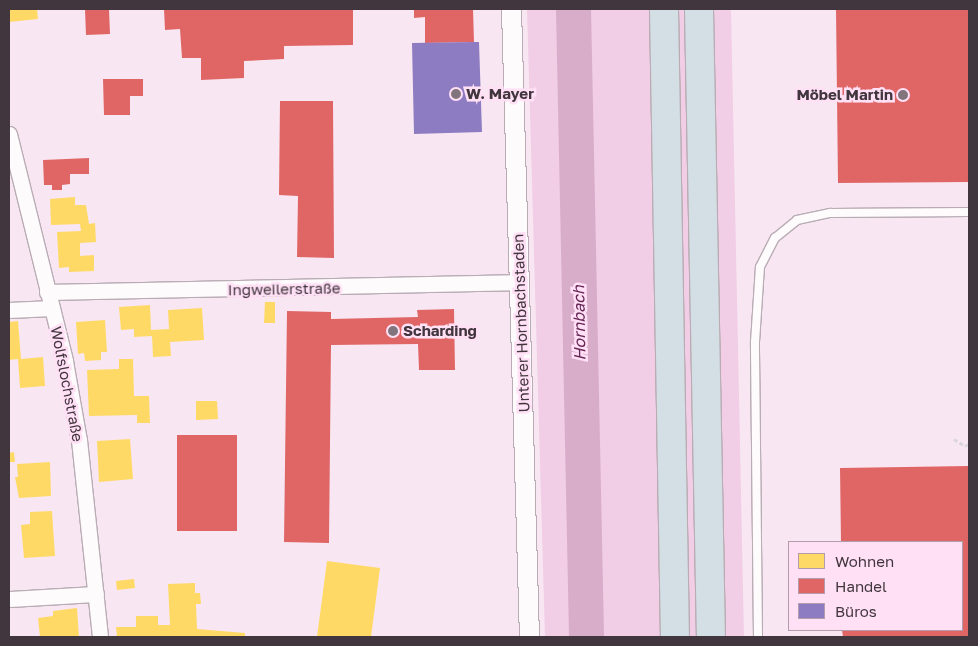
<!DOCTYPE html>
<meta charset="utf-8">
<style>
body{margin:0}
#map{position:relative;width:978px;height:646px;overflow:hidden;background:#f8e7f2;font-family:"Golos Text",sans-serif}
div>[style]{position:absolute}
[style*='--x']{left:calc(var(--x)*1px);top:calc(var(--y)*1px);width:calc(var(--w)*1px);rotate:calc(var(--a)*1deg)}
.green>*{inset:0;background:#f1cee5}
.homes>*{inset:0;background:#ffd966}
.shops>*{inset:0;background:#e06666}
.offices>*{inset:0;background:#8e7cc3}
.river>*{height:35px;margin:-17.5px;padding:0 17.5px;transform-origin:17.5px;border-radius:17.5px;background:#d8adca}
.path>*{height:3px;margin-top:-1.5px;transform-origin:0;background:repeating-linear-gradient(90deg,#dbd6d9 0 4px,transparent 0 6.5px)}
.roads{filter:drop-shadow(1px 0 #b9acb4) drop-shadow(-1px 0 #b9acb4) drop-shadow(0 1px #b9acb4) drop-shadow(0 -1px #b9acb4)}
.service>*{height:8px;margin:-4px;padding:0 4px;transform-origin:4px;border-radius:4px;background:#fefbfd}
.minor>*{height:15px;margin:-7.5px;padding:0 7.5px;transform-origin:7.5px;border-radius:7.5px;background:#fefbfd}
.tertiary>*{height:19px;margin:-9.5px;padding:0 9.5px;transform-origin:9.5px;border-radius:9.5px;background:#fefbfd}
.motorway>*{height:28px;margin:-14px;padding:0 14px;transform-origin:14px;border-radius:14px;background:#d3dfe5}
.dots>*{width:14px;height:14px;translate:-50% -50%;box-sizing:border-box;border:2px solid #ffe0f5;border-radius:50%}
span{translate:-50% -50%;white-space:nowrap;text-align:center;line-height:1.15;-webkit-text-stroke:5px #ffe0f5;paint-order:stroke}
.poi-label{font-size:15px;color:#42363e;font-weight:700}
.left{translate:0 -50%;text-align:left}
.right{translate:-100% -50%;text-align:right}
.street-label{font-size:15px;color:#42363e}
.water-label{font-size:16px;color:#652555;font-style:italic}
.frame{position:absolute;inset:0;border:10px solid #42363e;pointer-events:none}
.legend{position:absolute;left:788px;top:541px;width:175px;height:90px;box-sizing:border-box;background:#ffe0f5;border:1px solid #b39cac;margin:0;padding:6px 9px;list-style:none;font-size:15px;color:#42363e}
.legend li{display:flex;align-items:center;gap:10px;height:25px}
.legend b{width:25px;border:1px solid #b39cac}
</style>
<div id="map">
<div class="green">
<i style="clip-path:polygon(527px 9px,731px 9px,744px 637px,545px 637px)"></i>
</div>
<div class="homes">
<i style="clip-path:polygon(9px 9px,37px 9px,38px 19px,9px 22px)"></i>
<i style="clip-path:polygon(75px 197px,75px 205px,86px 205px,89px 224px,95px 223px,96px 242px,80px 243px,80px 256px,94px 255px,94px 271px,69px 272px,69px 267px,59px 268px,57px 232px,81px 231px,80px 224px,51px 225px,50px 199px)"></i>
<i style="clip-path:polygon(265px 302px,275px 302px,275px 323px,264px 323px)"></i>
<i style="clip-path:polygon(150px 305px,151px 330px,169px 329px,168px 310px,202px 308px,204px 340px,170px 342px,171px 356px,153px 357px,152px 336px,134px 337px,134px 329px,121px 330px,119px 307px)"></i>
<i style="clip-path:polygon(105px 320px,107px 352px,101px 352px,101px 360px,85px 361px,84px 353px,78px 354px,76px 322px)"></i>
<i style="clip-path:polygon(18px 321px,21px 359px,43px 357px,45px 386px,20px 388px,18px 359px,9px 360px,9px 322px)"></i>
<i style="clip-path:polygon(119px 359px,133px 359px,134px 396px,149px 396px,150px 423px,137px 423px,137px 415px,89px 416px,87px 370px,119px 369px)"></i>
<i style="clip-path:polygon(196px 401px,217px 401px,218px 419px,196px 420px)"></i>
<i style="clip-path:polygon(130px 439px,133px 479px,99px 482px,97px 441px)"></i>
<i style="clip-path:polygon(14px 452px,15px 462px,9px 462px,9px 453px)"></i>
<i style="clip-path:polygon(50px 462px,51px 496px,19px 498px,15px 477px,18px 477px,17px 464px)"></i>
<i style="clip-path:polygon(52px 511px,55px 556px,24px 558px,21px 525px,30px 524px,30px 512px)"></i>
<i style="clip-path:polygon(327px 561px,380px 568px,371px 637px,317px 637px)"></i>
<i style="clip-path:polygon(134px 579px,135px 588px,117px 590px,116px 581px)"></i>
<i style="clip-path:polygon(195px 583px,195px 593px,200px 593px,201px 604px,196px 604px,197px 629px,245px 633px,245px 637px,117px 637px,116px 627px,136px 627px,136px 616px,158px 616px,158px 625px,170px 625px,168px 584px)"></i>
<i style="clip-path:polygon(77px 608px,79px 637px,40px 637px,38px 618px,53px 616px,53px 611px)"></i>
</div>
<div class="shops">
<i style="clip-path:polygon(85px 9px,109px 9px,110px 34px,86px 35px)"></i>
<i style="clip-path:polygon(164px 9px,353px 9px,353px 45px,284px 46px,284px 59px,244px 61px,244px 78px,201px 80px,201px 58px,182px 58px,180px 29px,165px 30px)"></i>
<i style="clip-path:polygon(414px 9px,473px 9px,474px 42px,425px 43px,425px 17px,414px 18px)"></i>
<i style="clip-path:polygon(836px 9px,969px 9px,969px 182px,838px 183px)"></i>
<i style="clip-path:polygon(103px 79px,143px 79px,143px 96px,130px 96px,130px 115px,104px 115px)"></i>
<i style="clip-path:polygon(280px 101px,333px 101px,334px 258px,297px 257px,298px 196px,279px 195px)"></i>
<i style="clip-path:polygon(89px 158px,89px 174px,70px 174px,70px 184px,62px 185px,62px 190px,52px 190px,52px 185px,44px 185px,43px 160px)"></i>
<i style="clip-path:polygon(454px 309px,455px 370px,419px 370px,418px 344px,331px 345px,329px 543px,284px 542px,287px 311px,331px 312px,331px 319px,418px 317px,417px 310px)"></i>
<i style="clip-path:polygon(177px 435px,237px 435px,237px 531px,177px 531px)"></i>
<i style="clip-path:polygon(969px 466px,969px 637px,843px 637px,842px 630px,962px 630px,962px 542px,841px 542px,840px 468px)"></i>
</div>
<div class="offices">
<i style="clip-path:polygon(474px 42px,479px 42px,482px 132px,414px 134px,412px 43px)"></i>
</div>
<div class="river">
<i style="--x:573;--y:9;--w:628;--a:88.81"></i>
</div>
<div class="path">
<i style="--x:954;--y:439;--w:13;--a:32"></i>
<i style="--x:965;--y:446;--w:4;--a:-27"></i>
</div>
<div class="roads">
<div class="service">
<i style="--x:758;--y:637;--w:295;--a:-90.6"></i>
<i style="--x:755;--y:342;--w:75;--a:-86.2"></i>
<i style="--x:760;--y:267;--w:33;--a:-63"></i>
<i style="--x:775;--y:238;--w:28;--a:-39"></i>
<i style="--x:797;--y:220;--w:34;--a:-12"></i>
<i style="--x:830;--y:213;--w:139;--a:-0.4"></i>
</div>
<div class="minor">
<i style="--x:9;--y:134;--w:234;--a:76.1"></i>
<i style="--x:65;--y:361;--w:80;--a:80"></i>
<i style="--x:79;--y:440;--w:198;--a:83.9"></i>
<i style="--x:47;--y:292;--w:474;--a:-1.2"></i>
<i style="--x:9;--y:310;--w:43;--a:-2.7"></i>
<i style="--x:9;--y:599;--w:87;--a:-3.3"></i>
</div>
<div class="tertiary">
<i style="--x:511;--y:9;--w:628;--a:88.36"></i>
</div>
<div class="motorway">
<i style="--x:664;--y:9;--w:628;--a:89"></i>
<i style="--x:699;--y:9;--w:628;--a:88.91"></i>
</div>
</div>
<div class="dots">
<i style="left:456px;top:94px;background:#82747d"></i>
<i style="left:903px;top:95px;background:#82747d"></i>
<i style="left:393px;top:331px;background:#82747d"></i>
</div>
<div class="poi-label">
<span class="left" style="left:466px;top:94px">W. Mayer</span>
<span class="right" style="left:893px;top:95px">Möbel Martin</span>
<span class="left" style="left:403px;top:331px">Scharding</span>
</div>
<div class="street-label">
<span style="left:284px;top:289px;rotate:-1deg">Ingweilerstraße</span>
<span style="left:521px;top:323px;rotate:-92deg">Unterer Hornbachstaden</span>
<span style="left:67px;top:384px;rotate:79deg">Wolfslochstraße</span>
</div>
<div class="water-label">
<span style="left:579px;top:323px;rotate:-91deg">Hornbach</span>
</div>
<div class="frame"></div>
<ul class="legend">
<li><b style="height:14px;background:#ffd966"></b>Wohnen</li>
<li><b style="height:14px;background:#e06666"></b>Handel</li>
<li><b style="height:14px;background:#8e7cc3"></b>Büros</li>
</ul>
</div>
